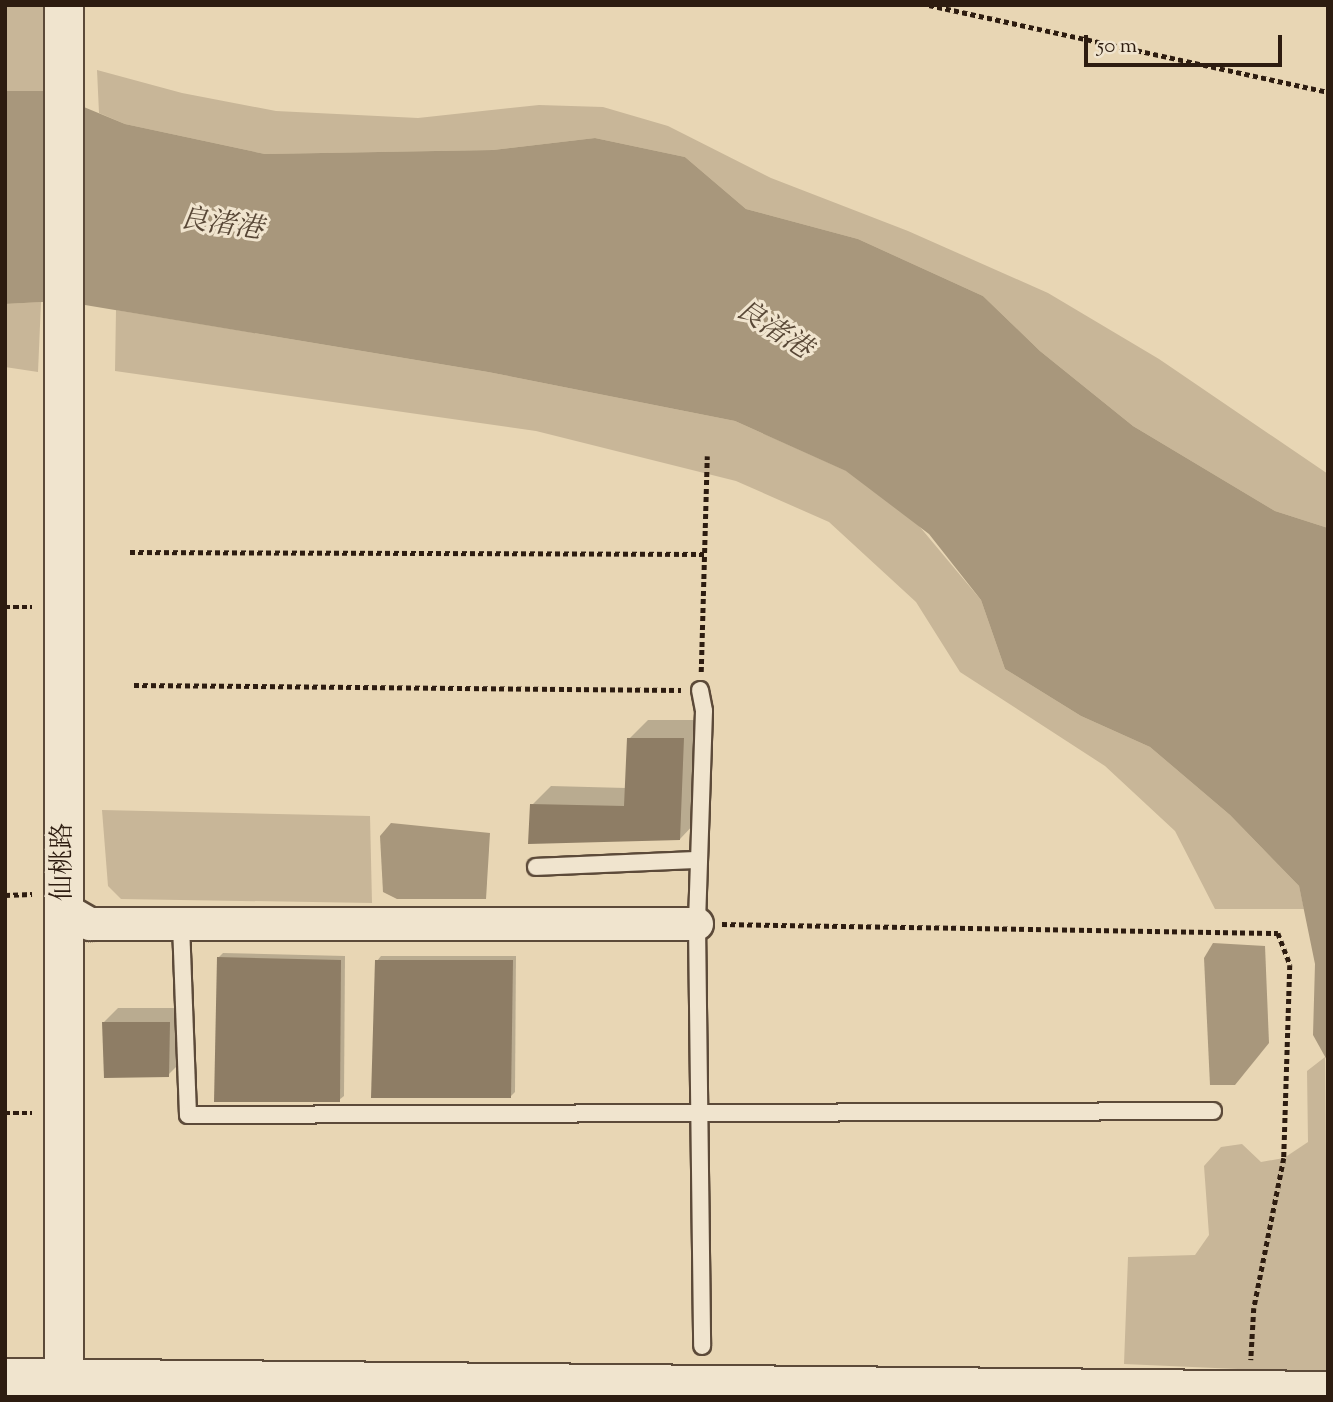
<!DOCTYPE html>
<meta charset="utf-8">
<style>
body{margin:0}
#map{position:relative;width:1333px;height:1402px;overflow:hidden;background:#e8d6b4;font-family:"Sorts Mill Goudy","Noto Serif SC",serif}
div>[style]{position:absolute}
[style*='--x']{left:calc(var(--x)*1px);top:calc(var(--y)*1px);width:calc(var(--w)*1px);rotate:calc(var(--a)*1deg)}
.green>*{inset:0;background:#c8b698}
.water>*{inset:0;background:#a8977c}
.shadow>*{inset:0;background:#0003}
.building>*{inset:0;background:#8e7d65}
.path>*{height:4.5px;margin-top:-2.25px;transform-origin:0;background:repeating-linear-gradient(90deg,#2d1c10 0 5px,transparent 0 8.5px)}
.roads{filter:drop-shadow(2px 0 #5c4a39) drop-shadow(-2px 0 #5c4a39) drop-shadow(0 2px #5c4a39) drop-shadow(0 -2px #5c4a39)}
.service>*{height:16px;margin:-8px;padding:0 8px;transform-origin:8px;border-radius:8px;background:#f0e4ce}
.minor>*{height:32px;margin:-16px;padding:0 16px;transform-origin:16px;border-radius:16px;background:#f0e4ce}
.tertiary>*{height:38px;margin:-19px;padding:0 19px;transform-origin:19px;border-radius:19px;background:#f0e4ce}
span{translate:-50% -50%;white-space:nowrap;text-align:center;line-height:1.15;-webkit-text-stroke:6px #f0e4ce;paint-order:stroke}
.street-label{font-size:26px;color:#2d1c10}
.water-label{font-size:28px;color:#584736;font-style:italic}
.frame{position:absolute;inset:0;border:7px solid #2d1c10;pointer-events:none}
.scale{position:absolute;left:1084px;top:35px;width:198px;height:32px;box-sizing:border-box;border:4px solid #2d1c10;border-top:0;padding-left:9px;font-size:21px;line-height:24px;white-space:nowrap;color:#2d1c10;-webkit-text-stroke:5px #f0e4ce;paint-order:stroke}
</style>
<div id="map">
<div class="green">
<i style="clip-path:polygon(5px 5px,46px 5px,45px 91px,5px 91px)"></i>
<i style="clip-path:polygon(97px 70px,182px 93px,276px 111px,418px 118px,539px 105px,603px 107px,668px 126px,771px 178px,908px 231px,1048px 293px,1159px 359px,1328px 474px,1328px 528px,1275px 511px,1133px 426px,1040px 351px,983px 296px,858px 239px,746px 209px,685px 157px,595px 138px,493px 150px,265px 154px,125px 124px,99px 113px)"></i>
<i style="clip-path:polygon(41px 302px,38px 372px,5px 367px,5px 304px)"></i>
<i style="clip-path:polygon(116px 310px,488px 372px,735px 421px,889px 490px,981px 600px,1005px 669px,1081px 716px,1150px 747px,1230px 815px,1299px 886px,1304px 909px,1215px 909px,1175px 831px,1105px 766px,960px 672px,916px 602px,829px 522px,736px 481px,536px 431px,115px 371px)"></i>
<i style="clip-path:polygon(102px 810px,370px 816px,372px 903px,121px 899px,108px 886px)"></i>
<i style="clip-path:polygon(1325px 1057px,1328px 1373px,1124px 1364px,1128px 1257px,1195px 1255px,1209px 1235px,1204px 1166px,1221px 1147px,1242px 1144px,1261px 1162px,1284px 1158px,1308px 1142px,1307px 1071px)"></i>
</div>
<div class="water">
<i style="clip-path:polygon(5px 91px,45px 91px,125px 124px,265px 154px,493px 150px,595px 138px,685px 157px,746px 209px,858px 239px,983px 296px,1040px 351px,1133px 426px,1275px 511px,1328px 528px,1328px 1062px,1313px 1035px,1315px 964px,1299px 886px,1230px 815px,1150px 747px,1081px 716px,1005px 669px,981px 600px,929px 534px,846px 471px,735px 421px,488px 372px,61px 301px,5px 304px)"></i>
<i style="clip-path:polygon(391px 823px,490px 833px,486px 899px,397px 899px,383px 892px,380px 836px)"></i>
<i style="clip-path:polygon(1213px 943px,1265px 946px,1269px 1043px,1235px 1085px,1210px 1085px,1204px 958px)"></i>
</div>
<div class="shadow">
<i style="clip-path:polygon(648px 720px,702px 720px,698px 820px,680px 839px,532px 805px,551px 786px,626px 788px,629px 739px)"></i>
<i style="clip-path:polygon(223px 953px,345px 956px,344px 1096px,339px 1100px,219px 957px)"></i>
<i style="clip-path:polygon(381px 956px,516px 956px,515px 1092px,511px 1096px,377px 961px)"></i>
<i style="clip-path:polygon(118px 1008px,184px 1008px,182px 1061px,168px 1075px,104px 1022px)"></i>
</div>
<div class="building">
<i style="clip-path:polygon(627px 738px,684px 738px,680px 840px,528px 844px,530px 804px,624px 806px)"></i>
<i style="clip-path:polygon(217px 957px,341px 960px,340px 1102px,214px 1102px)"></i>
<i style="clip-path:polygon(375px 960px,513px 960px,511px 1098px,371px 1098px)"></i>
<i style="clip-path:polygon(102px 1022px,170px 1022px,169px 1077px,104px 1078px)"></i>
</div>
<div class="path">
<i style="--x:929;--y:5;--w:408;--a:12.3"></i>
<i style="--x:130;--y:552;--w:574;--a:0.2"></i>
<i style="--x:5;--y:607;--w:27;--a:0"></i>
<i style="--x:701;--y:672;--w:216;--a:-88.4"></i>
<i style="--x:134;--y:685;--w:547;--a:0.52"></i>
<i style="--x:5;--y:895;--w:27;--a:-2"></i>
<i style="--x:722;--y:924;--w:556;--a:0.93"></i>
<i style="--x:1278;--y:933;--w:34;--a:69"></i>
<i style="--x:1290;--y:965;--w:193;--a:91.8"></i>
<i style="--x:1284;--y:1158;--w:153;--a:101.3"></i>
<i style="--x:1254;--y:1308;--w:52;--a:93.3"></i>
<i style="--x:5;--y:1113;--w:27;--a:0"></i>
</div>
<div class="roads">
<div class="service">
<i style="--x:700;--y:690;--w:21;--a:79"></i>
<i style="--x:704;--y:711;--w:213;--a:91.9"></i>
<i style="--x:697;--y:924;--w:422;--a:89.3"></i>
<i style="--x:536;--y:867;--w:163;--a:-2.5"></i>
<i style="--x:181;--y:924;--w:191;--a:87.9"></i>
<i style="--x:188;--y:1115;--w:1025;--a:-0.22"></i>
</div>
<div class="minor">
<i style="--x:64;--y:909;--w:30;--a:30"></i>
<i style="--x:90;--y:924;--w:607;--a:0"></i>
</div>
<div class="tertiary">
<i style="--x:5;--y:1378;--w:1323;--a:0.56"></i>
<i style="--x:64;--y:1397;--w:1392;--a:-90"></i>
</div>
</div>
<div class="street-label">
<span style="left:64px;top:862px;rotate:-90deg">仙桃路</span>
</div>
<div class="water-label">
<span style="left:221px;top:225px;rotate:8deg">良渚港</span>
<span style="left:773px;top:330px;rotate:33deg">良渚港</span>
</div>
<div class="frame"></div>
<div class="scale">50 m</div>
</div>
